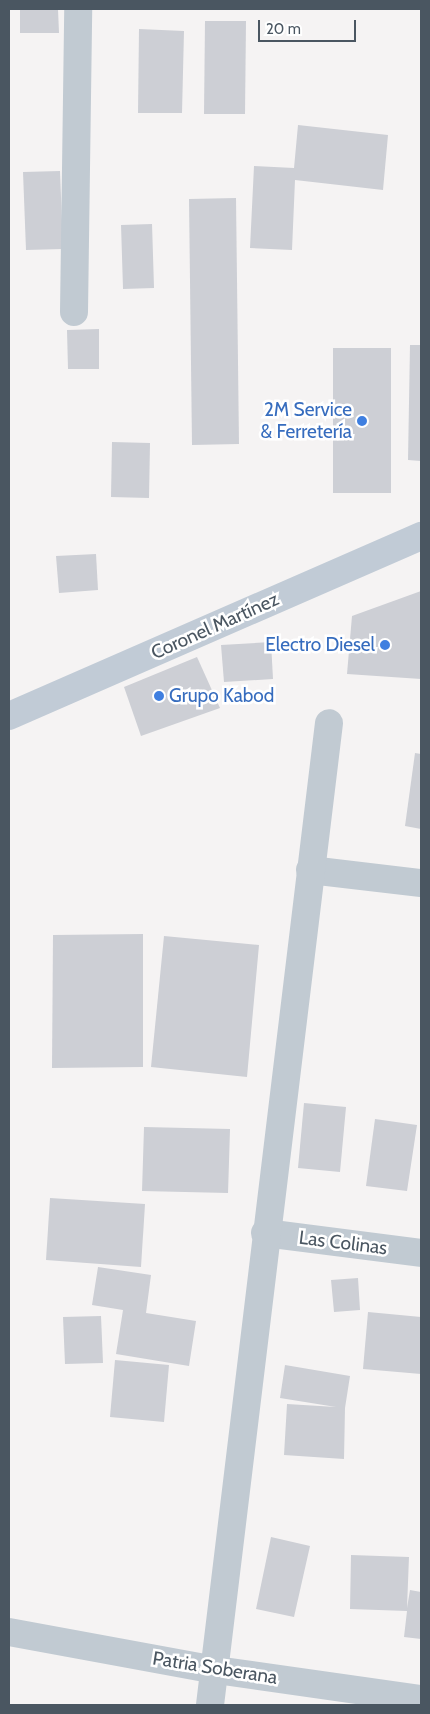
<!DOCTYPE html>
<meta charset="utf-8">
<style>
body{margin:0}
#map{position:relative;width:430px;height:1714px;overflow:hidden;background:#f5f3f3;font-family:Cabin,sans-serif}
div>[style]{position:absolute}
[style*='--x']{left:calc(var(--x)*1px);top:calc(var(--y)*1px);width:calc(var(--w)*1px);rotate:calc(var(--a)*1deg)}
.building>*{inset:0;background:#cdcfd5}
.minor>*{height:28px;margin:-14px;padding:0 14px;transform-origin:14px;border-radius:14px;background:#c1cad2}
.secondary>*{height:28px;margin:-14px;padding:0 14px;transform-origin:14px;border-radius:14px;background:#c1cbd6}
.dots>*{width:14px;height:14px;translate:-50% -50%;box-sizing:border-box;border:2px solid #fff;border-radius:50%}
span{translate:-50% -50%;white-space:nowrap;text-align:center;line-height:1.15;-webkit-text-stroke:5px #fff;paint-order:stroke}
.shop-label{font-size:19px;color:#366cbe}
.right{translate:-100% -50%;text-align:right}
.left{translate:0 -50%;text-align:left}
.street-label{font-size:19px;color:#4a5661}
.frame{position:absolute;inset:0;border:10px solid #4a5661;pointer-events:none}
.scale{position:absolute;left:258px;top:20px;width:98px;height:22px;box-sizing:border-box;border:2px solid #4a5661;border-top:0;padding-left:6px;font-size:15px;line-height:18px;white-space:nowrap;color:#4a5661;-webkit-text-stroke:4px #fff;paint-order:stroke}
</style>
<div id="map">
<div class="building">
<i style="clip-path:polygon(20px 9px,58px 9px,59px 33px,20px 33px)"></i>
<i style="clip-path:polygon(205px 21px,246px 21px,245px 114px,204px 114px)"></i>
<i style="clip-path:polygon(139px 29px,184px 31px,182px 113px,138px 113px)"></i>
<i style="clip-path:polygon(298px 125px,388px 135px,383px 190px,295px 180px,292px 250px,250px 248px,254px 166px,294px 168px)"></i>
<i style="clip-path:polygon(60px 171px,63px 249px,26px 250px,23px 172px)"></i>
<i style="clip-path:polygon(236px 198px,239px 444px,192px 445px,189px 199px)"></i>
<i style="clip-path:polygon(152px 224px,154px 288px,123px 289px,121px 225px)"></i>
<i style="clip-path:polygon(99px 329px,99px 369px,68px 369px,67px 330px)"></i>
<i style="clip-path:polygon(410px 345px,421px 345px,421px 461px,408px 460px)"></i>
<i style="clip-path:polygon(333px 348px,391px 348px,391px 493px,333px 493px)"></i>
<i style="clip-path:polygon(112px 442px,150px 443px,149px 498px,111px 497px)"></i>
<i style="clip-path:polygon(96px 554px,98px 590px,59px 593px,56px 556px)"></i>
<i style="clip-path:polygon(421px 591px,421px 679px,347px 674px,352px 616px)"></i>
<i style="clip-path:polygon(271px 642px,273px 679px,224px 682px,221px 645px)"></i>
<i style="clip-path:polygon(197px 657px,220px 708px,141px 736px,124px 687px)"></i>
<i style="clip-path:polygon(415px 753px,421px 754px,421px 829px,405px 826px)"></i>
<i style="clip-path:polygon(143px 934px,143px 1067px,52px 1068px,53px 935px)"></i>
<i style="clip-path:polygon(164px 936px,259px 945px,247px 1077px,151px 1067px)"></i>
<i style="clip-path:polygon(304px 1103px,346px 1107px,340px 1172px,298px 1168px)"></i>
<i style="clip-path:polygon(375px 1119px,417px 1125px,407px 1191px,366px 1186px)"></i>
<i style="clip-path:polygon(144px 1127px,230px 1129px,228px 1193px,142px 1191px)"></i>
<i style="clip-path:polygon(50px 1198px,145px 1204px,141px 1267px,46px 1260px)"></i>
<i style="clip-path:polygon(98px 1267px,151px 1275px,146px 1313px,196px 1321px,189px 1366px,116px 1354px,123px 1310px,92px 1305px)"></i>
<i style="clip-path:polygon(358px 1278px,360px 1310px,334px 1312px,331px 1280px)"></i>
<i style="clip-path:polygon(368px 1312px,421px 1317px,421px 1374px,363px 1369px)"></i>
<i style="clip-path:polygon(101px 1316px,103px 1363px,65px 1364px,63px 1317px)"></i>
<i style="clip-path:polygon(115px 1360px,169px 1365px,164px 1422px,110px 1417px)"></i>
<i style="clip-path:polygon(285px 1365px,350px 1376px,345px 1408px,344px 1459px,284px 1455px,287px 1404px,336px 1407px,280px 1398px)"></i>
<i style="clip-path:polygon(271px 1537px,310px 1546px,294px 1617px,256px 1609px)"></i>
<i style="clip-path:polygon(351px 1555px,409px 1557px,407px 1608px,410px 1590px,421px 1592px,421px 1639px,404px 1637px,407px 1611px,350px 1609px)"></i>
</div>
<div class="minor">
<i style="--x:74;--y:312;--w:303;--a:-89.2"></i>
<i style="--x:310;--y:870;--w:112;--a:6.7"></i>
<i style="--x:265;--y:1233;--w:157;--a:7.3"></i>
<i style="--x:9;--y:1632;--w:210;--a:10.4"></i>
<i style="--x:216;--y:1670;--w:207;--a:8.1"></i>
<i style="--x:210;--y:1705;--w:989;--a:-83.09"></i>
</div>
<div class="secondary">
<i style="--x:9;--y:716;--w:450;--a:-23.6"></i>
</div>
<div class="dots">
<i style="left:362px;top:421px;background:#3f7fe0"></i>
<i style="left:385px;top:645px;background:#3f7fe0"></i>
<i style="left:159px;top:696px;background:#3f7fe0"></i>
</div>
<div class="shop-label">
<span class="right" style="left:352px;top:421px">2M Service<br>&amp; Ferretería</span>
<span class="right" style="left:375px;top:645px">Electro Diesel</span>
<span class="left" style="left:169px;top:696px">Grupo Kabod</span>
</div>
<div class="street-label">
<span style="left:215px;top:626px;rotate:-24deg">Coronel Martínez</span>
<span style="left:343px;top:1243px;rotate:7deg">Las Colinas</span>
<span style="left:215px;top:1668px;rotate:9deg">Patria Soberana</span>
</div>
<div class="frame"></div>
<div class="scale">20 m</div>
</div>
